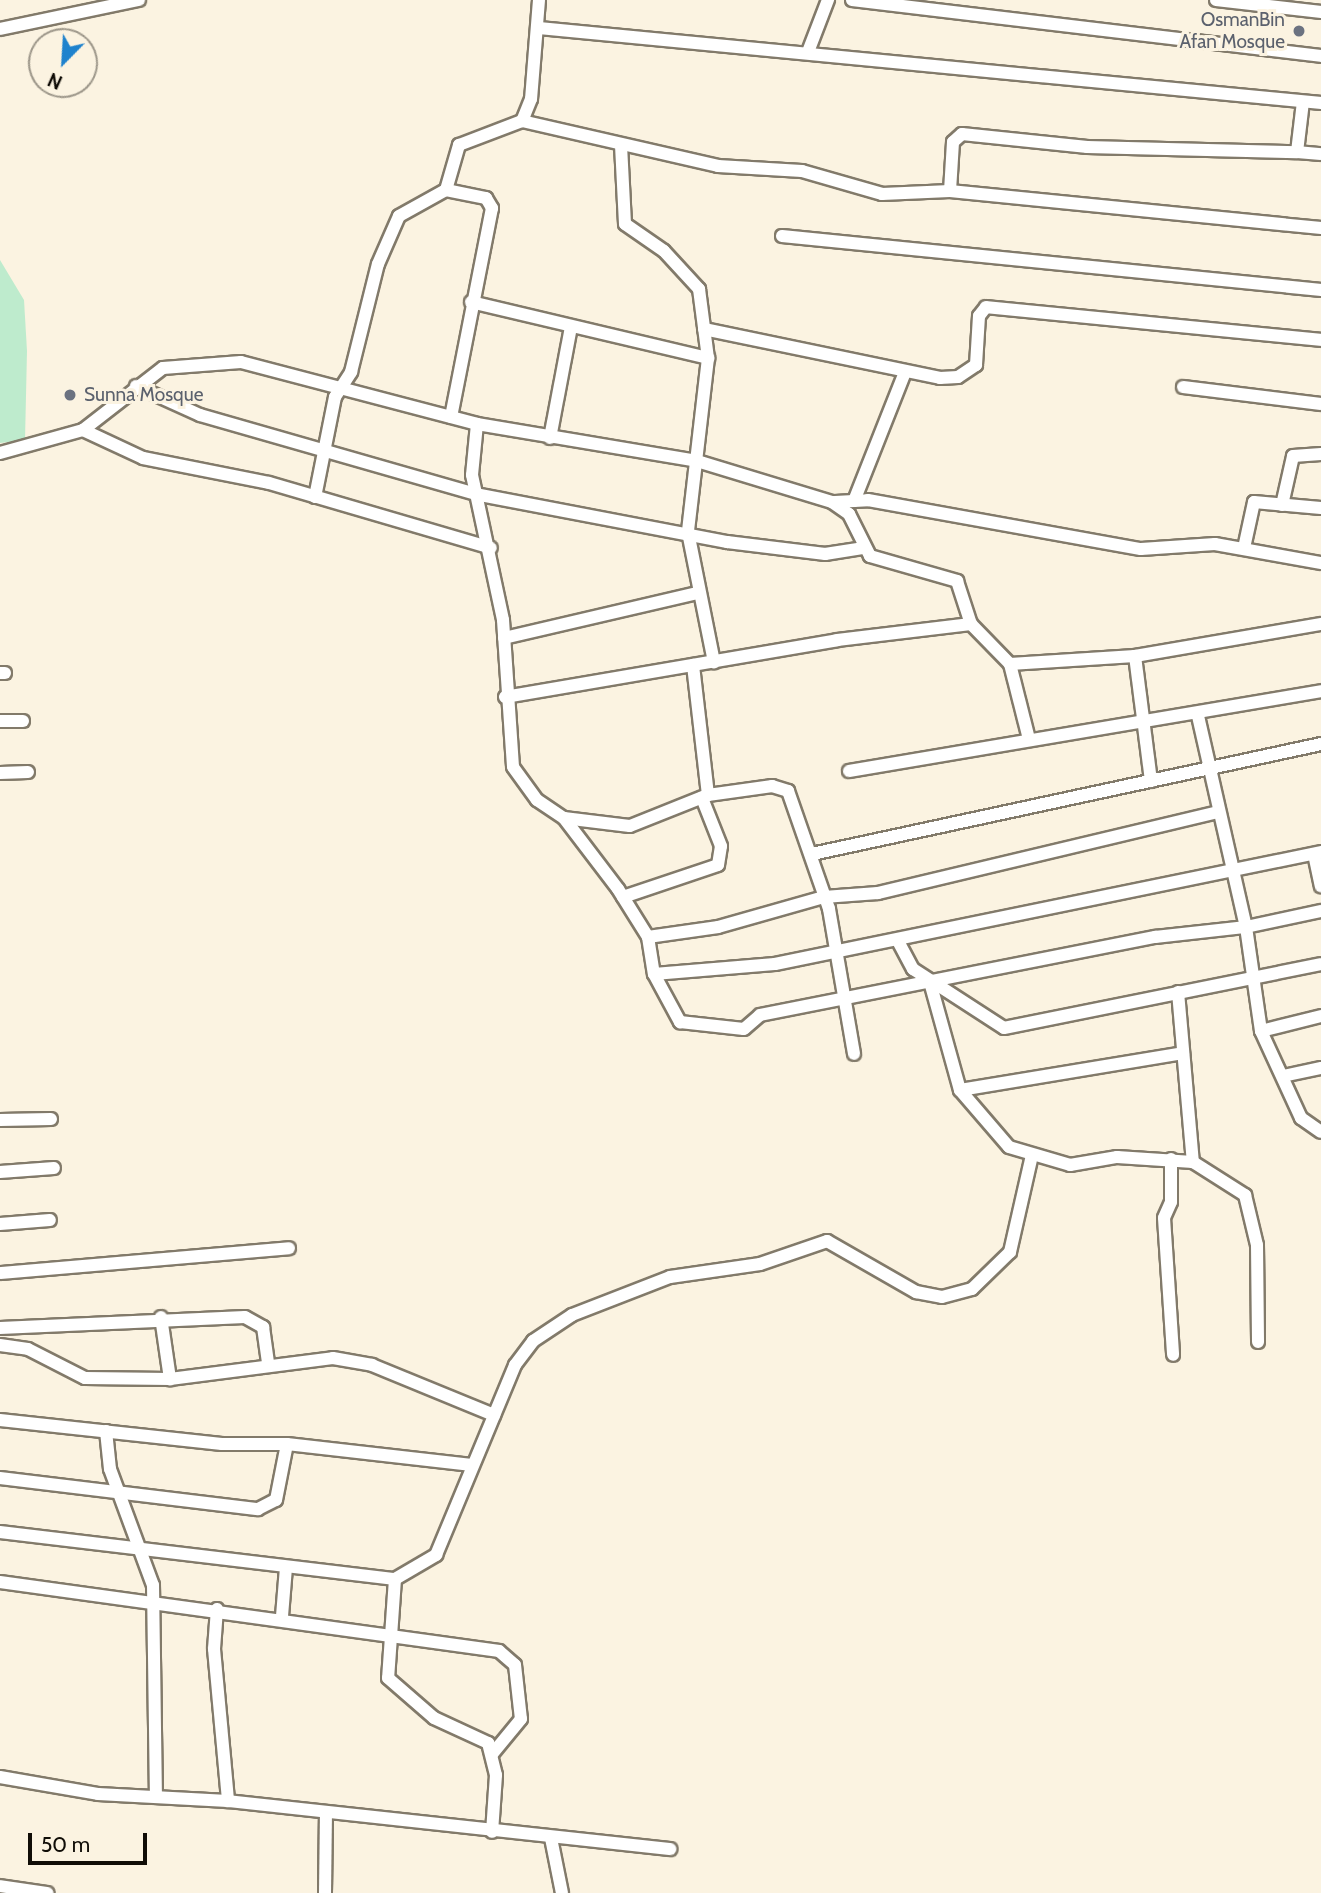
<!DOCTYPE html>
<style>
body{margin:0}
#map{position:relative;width:1321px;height:1893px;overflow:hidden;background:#fbf3e1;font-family:Cabin,sans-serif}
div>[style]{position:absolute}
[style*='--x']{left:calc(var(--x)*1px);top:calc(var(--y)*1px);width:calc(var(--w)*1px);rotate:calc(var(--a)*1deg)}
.green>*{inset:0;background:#beebcd}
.roads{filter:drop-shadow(2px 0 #827a6a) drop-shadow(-2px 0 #827a6a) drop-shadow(0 2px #827a6a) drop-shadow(0 -2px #827a6a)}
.minor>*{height:12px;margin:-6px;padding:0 6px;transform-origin:6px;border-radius:6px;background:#fff}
.dots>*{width:19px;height:19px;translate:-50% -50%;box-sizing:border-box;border:4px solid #fbf3e1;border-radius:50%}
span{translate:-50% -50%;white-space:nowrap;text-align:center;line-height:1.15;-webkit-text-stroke:6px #fbf3e1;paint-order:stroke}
.worship-label{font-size:19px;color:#5b616d}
.right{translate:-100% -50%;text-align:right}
.left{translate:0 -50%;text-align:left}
.north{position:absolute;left:28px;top:28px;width:70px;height:70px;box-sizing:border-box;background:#fbf3e1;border:2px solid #9d978a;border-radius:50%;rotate:204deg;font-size:19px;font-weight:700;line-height:28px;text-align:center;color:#100d07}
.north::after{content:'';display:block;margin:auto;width:24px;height:32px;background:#1e82cd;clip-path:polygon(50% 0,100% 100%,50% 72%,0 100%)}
.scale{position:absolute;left:28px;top:1833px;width:119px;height:32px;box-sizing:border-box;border:4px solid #100d07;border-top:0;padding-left:9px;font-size:21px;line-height:24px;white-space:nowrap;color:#100d07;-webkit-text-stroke:5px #fbf3e1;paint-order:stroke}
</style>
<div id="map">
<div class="green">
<i style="clip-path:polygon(0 260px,24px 300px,27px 351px,25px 440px,0 443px)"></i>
</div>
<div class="roads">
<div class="minor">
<i style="--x:539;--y:0;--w:99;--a:94.6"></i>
<i style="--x:531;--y:99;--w:24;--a:112"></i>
<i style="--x:522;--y:121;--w:201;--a:12.9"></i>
<i style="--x:718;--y:166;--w:84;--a:3.4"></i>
<i style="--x:802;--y:171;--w:83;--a:16"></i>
<i style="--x:882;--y:194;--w:68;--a:-2.5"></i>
<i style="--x:950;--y:191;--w:373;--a:5.7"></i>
<i style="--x:852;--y:0;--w:472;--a:6.8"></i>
<i style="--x:1216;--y:0;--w:106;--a:6.5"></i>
<i style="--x:539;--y:28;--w:786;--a:5.48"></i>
<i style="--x:0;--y:29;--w:142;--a:-11.8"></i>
<i style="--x:808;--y:52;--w:56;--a:-69"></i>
<i style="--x:621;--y:145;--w:79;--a:87.1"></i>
<i style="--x:625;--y:224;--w:47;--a:34.7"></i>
<i style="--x:664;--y:251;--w:52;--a:47.4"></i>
<i style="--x:699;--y:289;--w:70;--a:82.6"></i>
<i style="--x:708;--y:358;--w:175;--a:96.6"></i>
<i style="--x:688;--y:532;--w:133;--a:78.7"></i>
<i style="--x:1297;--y:152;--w:24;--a:5"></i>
<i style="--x:446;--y:190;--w:41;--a:11.3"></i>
<i style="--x:486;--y:198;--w:12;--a:59"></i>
<i style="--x:492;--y:208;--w:213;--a:101.1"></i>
<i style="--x:950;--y:191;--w:49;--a:-86.5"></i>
<i style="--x:953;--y:142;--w:12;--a:-42"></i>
<i style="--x:962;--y:134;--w:126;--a:5.9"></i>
<i style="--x:1087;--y:147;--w:210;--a:1.4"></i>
<i style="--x:1297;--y:152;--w:50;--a:-83.2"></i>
<i style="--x:782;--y:236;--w:542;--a:5.72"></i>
<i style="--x:471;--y:302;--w:244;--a:13.3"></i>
<i style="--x:704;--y:329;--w:241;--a:11.7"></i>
<i style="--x:940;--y:378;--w:18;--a:-3"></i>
<i style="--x:958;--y:377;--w:22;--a:-34"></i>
<i style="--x:976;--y:365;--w:49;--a:-86.5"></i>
<i style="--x:979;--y:316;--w:11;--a:-52"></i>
<i style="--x:986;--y:307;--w:337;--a:5.6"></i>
<i style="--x:136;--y:386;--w:70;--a:24.4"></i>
<i style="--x:200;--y:415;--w:286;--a:16"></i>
<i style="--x:475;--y:494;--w:257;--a:10.8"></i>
<i style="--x:727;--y:542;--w:99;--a:7"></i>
<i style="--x:825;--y:554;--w:38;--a:-9"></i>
<i style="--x:1183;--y:387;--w:139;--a:7"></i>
<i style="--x:477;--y:424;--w:51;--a:95.6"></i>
<i style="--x:472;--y:475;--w:148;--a:77.9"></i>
<i style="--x:503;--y:620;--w:147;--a:86.1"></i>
<i style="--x:513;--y:767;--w:41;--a:54"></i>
<i style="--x:537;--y:800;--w:32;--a:34"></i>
<i style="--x:564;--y:818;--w:89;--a:52.7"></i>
<i style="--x:618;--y:889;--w:57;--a:58"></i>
<i style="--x:648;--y:937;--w:37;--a:81"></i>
<i style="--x:654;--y:974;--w:55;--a:61.6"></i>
<i style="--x:680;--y:1022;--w:64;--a:6.2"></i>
<i style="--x:744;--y:1029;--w:21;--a:-41"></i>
<i style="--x:760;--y:1015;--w:403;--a:-11.2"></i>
<i style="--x:1155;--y:937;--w:92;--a:-6.3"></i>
<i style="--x:1246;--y:927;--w:105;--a:81.8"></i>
<i style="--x:1261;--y:1031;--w:96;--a:65.3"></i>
<i style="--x:1301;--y:1118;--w:24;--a:35"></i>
<i style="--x:83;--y:430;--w:66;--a:25"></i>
<i style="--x:143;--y:458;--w:128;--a:11.2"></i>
<i style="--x:269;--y:483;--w:231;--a:16.3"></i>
<i style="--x:550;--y:438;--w:113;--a:-79.3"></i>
<i style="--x:0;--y:453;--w:86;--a:-15.5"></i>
<i style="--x:83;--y:430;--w:101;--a:-37.8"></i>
<i style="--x:163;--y:368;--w:78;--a:-4.4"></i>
<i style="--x:241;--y:362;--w:244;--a:14.7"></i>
<i style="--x:477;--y:424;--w:223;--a:9.5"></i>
<i style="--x:697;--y:461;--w:141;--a:16.9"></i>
<i style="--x:832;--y:502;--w:21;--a:35"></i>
<i style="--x:849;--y:514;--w:47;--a:63.4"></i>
<i style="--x:870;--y:556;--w:91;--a:16"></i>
<i style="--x:957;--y:581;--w:45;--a:72"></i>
<i style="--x:971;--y:624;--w:56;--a:45.7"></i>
<i style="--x:1010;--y:664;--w:125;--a:-3.7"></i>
<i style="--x:1135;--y:656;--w:189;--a:-9.8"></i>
<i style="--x:315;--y:497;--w:102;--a:-78.7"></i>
<i style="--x:335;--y:397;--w:30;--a:-57"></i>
<i style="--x:351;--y:372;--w:111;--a:-76"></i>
<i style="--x:378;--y:264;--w:52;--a:-66.4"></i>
<i style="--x:399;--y:216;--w:54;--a:-29"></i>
<i style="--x:446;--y:190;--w:47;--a:-73.9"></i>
<i style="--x:459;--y:145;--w:67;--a:-20.9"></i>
<i style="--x:854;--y:501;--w:139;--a:-68.4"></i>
<i style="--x:835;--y:502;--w:33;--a:-3"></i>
<i style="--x:868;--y:500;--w:277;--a:10.2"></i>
<i style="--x:1141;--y:549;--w:74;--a:-3.9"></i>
<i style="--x:1215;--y:544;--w:108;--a:10.2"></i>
<i style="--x:1282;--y:505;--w:50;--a:-77.3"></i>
<i style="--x:1293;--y:456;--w:28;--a:-4"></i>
<i style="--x:1244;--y:548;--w:47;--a:-77.7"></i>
<i style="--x:1254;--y:502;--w:67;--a:5.1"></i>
<i style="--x:504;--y:638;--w:199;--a:-13.1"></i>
<i style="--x:1135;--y:656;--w:126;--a:82.7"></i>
<i style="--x:1010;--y:664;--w:77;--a:75.8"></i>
<i style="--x:0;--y:673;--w:5;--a:0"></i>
<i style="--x:505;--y:697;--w:337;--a:-9.7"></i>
<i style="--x:837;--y:640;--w:135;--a:-6.8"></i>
<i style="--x:1198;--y:716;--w:216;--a:77.2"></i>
<i style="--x:1246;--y:927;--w:77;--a:-12"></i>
<i style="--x:0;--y:721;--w:23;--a:0"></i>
<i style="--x:849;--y:771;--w:479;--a:-9.6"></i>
<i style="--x:0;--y:773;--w:28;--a:-2"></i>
<i style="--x:708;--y:795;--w:65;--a:-8"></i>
<i style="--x:772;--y:786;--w:17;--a:17"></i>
<i style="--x:788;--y:791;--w:125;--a:70.8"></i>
<i style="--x:829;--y:909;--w:147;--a:80.2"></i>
<i style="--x:564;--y:818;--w:66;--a:6.9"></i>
<i style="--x:630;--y:826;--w:84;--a:-21.7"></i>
<i style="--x:708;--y:795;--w:131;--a:-96.6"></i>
<i style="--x:812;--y:854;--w:521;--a:-12.19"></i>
<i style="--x:1314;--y:854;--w:33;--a:78"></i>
<i style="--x:623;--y:897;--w:100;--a:-18.6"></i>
<i style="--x:718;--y:865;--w:19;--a:-81"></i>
<i style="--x:721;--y:846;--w:52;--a:-111.6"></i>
<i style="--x:648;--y:937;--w:71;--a:-8.1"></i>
<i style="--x:718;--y:927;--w:110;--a:-15.8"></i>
<i style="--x:824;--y:897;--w:54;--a:-4.2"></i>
<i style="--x:878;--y:893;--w:349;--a:-13.4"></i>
<i style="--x:898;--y:941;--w:32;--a:62"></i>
<i style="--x:913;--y:969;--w:108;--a:33"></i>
<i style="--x:1004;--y:1028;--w:323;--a:-11.4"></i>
<i style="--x:654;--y:974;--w:121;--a:-4.7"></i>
<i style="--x:775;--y:964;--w:557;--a:-11.59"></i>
<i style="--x:930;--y:982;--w:112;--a:74.5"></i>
<i style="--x:960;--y:1090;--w:75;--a:49.3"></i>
<i style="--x:1009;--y:1147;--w:64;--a:16.4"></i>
<i style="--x:1070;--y:1165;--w:48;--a:-9.7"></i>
<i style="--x:1117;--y:1157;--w:76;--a:3.8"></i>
<i style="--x:1193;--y:1162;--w:62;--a:32.4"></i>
<i style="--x:1245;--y:1195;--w:51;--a:76.5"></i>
<i style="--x:1257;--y:1245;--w:97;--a:89.4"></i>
<i style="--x:1178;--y:992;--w:171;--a:85"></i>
<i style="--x:1261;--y:1031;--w:62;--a:-14"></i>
<i style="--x:1283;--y:1076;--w:39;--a:-12"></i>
<i style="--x:960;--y:1090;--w:226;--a:-9.4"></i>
<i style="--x:0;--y:1120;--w:51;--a:-1.1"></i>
<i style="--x:1171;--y:1159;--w:43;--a:90"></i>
<i style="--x:1171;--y:1202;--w:17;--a:114"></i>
<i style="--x:1164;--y:1218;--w:137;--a:86.2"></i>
<i style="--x:0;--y:1172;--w:54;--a:-4.2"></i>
<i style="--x:0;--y:1224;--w:50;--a:-4.6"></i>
<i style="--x:0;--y:1273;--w:290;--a:-4.9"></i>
<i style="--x:161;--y:1317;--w:63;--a:81.7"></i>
<i style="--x:0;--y:1328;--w:245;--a:-2.6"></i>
<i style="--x:245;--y:1317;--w:21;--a:29"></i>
<i style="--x:263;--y:1327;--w:35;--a:82"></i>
<i style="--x:0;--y:1345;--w:28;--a:8"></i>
<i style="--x:28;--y:1349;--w:64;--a:27"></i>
<i style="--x:85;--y:1378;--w:85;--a:0.7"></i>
<i style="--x:170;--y:1379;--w:164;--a:-7.3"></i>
<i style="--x:333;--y:1358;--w:40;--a:10"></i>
<i style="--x:372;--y:1365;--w:132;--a:22.3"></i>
<i style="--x:0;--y:1420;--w:223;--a:6.2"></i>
<i style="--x:222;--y:1444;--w:65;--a:0"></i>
<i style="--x:106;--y:1431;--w:38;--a:84"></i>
<i style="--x:110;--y:1469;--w:124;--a:69.7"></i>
<i style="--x:153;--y:1585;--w:211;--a:89.2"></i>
<i style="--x:0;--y:1478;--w:260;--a:6.9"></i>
<i style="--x:258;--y:1509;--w:20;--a:-27"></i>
<i style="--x:276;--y:1500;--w:57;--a:-78.9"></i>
<i style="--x:287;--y:1444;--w:186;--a:6.5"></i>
<i style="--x:0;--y:1532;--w:398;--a:6.8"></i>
<i style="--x:395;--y:1579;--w:48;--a:-30.3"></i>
<i style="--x:436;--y:1555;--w:206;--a:-67.4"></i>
<i style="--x:515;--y:1365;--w:30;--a:-53"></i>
<i style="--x:533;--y:1341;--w:47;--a:-33.7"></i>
<i style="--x:572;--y:1315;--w:105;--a:-21.2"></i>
<i style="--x:670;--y:1277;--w:91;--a:-8.2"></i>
<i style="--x:760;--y:1264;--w:71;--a:-18.9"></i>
<i style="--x:827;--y:1241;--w:103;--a:29.8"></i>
<i style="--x:916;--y:1292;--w:26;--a:11"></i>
<i style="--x:942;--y:1297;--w:31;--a:-15"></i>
<i style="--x:972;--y:1289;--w:53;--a:-44.2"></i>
<i style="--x:1010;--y:1252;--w:99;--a:-77.2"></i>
<i style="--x:395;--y:1579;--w:99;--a:94"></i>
<i style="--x:388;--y:1678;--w:61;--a:41"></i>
<i style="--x:434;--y:1718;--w:60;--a:24.8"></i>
<i style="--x:488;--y:1743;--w:33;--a:76"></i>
<i style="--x:496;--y:1775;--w:57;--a:94"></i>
<i style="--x:0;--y:1582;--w:504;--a:7.87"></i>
<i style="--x:499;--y:1651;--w:21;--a:41"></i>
<i style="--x:515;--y:1665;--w:54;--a:83.7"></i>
<i style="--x:521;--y:1719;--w:44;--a:129.5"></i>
<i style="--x:217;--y:1609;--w:40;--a:94.3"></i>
<i style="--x:214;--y:1649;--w:153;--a:84.7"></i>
<i style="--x:282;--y:1616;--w:49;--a:-85.3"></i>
<i style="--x:0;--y:1777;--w:99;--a:9.8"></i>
<i style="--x:98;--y:1794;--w:130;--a:3.1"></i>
<i style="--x:228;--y:1801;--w:445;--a:6.2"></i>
<i style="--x:551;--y:1838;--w:56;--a:78.7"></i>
<i style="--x:0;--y:1886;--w:48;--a:8.5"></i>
<i style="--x:325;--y:1893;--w:81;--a:-89.3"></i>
</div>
</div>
<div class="dots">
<i style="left:1299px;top:31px;background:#6b7280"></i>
<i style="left:70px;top:395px;background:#6b7280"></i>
</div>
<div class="worship-label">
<span class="right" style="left:1285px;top:31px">OsmanBin<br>Afan Mosque</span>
<span class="left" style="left:84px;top:395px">Sunna Mosque</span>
</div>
<div class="north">N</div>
<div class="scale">50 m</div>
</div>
